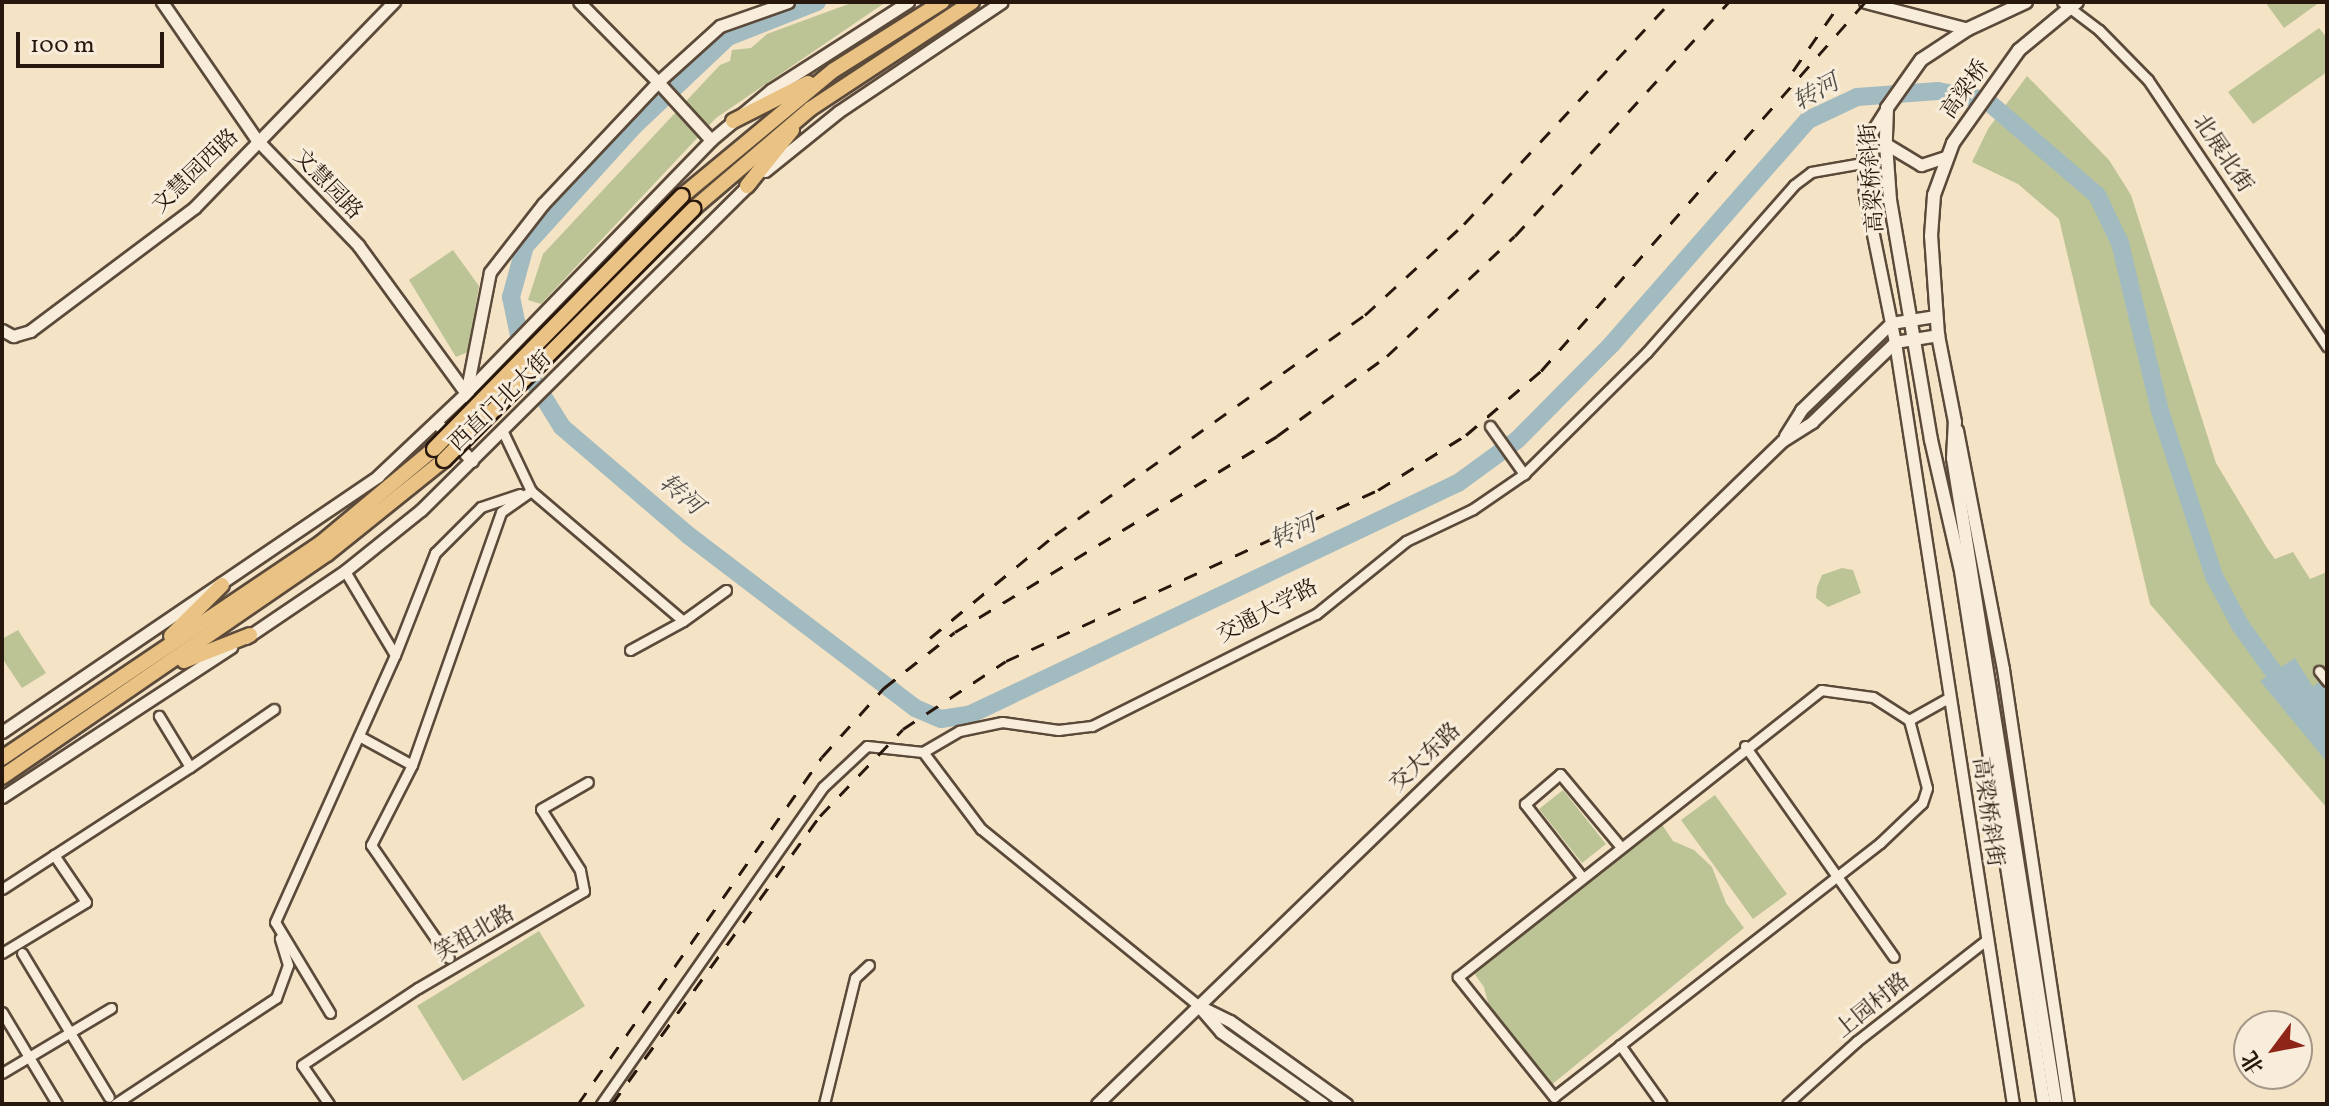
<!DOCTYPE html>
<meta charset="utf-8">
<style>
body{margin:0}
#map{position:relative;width:2329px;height:1106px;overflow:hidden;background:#f5e3c6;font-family:Vollkorn,"Noto Serif SC",serif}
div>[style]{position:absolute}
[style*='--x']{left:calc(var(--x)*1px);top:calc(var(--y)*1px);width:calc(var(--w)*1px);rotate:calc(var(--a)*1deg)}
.green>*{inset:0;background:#bcc495}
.water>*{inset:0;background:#a2bbc0}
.river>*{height:18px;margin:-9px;padding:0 9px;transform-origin:9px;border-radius:9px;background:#a2bbc0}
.roads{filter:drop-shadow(2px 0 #5b4a3a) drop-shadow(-2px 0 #5b4a3a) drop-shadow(0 2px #5b4a3a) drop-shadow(0 -2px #5b4a3a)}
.minor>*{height:9px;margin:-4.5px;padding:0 4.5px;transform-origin:4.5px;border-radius:4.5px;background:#f8edda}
.tertiary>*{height:11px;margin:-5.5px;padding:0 5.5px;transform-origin:5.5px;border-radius:5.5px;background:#f8edda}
.secondary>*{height:12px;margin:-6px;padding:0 6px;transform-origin:6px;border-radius:6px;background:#f8edda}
.trunk>*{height:14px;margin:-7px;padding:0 7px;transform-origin:7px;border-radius:7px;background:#eac283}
.rail>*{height:3px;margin-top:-1.5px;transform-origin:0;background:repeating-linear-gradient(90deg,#28170c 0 14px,transparent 0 28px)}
.bridges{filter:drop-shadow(2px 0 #28170c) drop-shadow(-2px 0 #28170c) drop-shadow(0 2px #28170c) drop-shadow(0 -2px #28170c)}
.trunk-bridge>*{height:14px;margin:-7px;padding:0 7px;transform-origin:7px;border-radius:7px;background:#eac283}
span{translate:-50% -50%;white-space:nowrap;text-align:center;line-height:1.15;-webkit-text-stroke:6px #f8edda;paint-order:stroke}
.street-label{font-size:22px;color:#28170c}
.water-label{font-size:24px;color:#53504b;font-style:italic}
.frame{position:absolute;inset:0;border:4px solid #28170c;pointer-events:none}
.north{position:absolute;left:2233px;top:1010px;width:80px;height:80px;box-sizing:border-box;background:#f8edda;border:2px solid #a59788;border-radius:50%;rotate:238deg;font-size:22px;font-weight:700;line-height:32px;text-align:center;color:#28170c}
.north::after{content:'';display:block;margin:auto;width:28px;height:36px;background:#8f2418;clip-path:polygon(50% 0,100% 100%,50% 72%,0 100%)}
.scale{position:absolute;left:16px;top:32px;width:148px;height:36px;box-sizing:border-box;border:4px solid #28170c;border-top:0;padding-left:10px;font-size:24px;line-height:28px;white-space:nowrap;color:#28170c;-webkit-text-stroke:6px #f8edda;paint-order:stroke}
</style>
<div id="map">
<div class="green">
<i style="clip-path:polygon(854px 2px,886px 2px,716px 118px,541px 304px,528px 300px,543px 254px,720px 65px,730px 61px,732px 50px,751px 48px,767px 34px)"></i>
<i style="clip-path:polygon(2265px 2px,2320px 2px,2284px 28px)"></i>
<i style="clip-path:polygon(2319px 28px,2327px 38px,2327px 72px,2253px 124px,2228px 92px)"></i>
<i style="clip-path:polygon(2027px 76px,2109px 160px,2131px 195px,2216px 463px,2267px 548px,2275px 559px,2293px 552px,2310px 579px,2327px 572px,2327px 808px,2150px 604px,2059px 219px,2018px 184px,1972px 162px,1988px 129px)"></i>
<i style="clip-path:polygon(453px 250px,479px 286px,468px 352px,456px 357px,409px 280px)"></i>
<i style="clip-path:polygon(1842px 568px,1853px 570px,1861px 593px,1828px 607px,1816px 598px,1817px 587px,1822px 575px)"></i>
<i style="clip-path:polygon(18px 630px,46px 673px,22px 688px,2px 658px,2px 639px)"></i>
<i style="clip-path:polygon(1563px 790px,1606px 844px,1582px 863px,1539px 809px)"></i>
<i style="clip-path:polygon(1715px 795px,1787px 894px,1753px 919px,1681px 820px)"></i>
<i style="clip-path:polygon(1661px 823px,1673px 841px,1694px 850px,1712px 867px,1726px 903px,1744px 928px,1550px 1086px,1491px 1015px,1484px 987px,1471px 969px)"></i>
<i style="clip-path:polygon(539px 931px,585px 1006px,463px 1081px,417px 1006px)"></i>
</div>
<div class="water">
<i style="clip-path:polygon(2295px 658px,2313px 687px,2327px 675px,2327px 762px,2260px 681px)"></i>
</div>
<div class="river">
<i style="--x:817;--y:2;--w:96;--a:158.5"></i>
<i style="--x:728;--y:37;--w:129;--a:136.6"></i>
<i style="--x:634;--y:126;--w:162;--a:132.2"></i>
<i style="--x:525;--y:246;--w:53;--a:105.4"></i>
<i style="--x:511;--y:297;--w:74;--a:78.2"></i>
<i style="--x:526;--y:369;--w:68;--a:58.2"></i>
<i style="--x:562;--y:427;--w:166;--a:40.6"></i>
<i style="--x:688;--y:535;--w:285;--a:37.3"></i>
<i style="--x:915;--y:708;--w:28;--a:23"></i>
<i style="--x:941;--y:719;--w:30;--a:-9"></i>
<i style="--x:971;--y:714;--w:539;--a:-25.38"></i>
<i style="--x:1458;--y:483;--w:73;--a:-36.1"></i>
<i style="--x:1517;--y:440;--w:134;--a:-45.3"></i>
<i style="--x:1611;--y:345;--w:299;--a:-48.8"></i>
<i style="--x:1808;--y:120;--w:54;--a:-25.1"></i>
<i style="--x:1857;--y:97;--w:81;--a:-4.2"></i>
<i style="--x:1938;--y:91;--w:49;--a:10.6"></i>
<i style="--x:1986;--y:100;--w:146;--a:40.6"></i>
<i style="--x:2097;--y:195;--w:53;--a:64.4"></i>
<i style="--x:2120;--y:243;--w:173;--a:76.6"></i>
<i style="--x:2160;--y:411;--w:174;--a:71.9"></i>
<i style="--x:2214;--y:576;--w:55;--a:62"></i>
<i style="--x:2240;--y:625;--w:79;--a:54.3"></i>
</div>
<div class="roads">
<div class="minor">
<i style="--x:2062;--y:2;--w:46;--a:37.1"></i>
<i style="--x:2099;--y:30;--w:70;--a:45.6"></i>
<i style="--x:2148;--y:80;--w:321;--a:56.1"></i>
<i style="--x:1490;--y:426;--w:59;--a:54.7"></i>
<i style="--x:503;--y:432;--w:65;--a:64.6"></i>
<i style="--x:531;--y:491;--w:200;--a:40.5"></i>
<i style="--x:630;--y:650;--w:60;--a:-28.7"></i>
<i style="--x:683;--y:621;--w:53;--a:-35.8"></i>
<i style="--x:395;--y:655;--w:110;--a:-68.6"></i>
<i style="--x:435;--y:553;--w:65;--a:-45"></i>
<i style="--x:481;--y:507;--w:41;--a:-18.4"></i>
<i style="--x:2319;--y:671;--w:13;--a:51"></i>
<i style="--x:1821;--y:690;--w:52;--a:7.7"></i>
<i style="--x:1873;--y:697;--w:43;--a:32.6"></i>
<i style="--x:1909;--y:720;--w:70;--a:75.2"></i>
<i style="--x:1927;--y:788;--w:16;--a:108"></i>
<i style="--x:1922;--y:803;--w:58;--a:136.4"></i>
<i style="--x:1880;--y:843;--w:413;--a:142.1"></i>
<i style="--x:1554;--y:1097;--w:154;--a:-128.7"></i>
<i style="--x:1458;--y:977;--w:463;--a:-38.3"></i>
<i style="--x:1909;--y:720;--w:47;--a:-29.3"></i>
<i style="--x:359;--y:736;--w:60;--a:28.7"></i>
<i style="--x:412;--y:765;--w:90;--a:117.1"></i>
<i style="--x:371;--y:845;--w:137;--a:55.4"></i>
<i style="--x:1745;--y:746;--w:258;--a:54.8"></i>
<i style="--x:412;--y:765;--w:268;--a:-70.6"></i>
<i style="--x:501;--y:512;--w:37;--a:-35"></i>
<i style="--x:190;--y:767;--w:102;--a:-34.6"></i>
<i style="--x:1582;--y:877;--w:93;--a:-128"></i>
<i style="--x:1525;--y:804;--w:46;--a:-40.6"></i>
<i style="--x:1560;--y:774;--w:94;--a:50.2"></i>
<i style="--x:2;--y:889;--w:224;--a:-33"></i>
<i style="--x:190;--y:767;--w:60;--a:-121.3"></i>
<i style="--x:2;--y:953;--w:98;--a:-31.3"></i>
<i style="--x:86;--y:902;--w:57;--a:-124.2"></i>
<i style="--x:22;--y:953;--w:168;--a:58.9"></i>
<i style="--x:1199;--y:1006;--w:281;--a:-140.9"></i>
<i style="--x:981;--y:829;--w:96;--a:-127"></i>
<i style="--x:923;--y:752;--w:42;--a:-30.3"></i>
<i style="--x:959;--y:731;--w:44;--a:-11.8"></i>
<i style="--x:1002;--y:722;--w:57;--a:8.1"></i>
<i style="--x:1058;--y:730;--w:34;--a:-7"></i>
<i style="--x:1092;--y:726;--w:250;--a:-26.6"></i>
<i style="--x:1316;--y:614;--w:116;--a:-39"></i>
<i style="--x:1406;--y:541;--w:74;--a:-25.5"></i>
<i style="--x:1473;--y:509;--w:62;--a:-34.5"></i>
<i style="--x:1524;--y:474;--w:172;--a:-44.8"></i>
<i style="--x:1646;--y:353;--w:224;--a:-48.6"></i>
<i style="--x:1794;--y:185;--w:21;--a:-37"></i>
<i style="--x:1811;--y:172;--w:52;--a:-10"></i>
<i style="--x:2;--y:1012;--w:107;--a:59.1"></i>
<i style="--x:330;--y:1013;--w:106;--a:-121.1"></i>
<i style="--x:275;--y:922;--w:293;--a:-65.8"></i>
<i style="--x:395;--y:655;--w:98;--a:-120.8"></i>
<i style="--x:1620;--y:1045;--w:72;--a:54.6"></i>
<i style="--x:2;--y:1073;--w:127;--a:-30.8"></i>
<i style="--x:115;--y:1104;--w:193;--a:-33.4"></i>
<i style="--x:276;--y:998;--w:35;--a:-70"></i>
<i style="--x:288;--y:965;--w:28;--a:-107"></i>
<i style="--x:329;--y:1104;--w:47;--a:-124.7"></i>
<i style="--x:302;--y:1065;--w:139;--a:-33.6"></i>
<i style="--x:418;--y:988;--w:192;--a:-30.3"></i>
<i style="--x:584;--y:891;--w:21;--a:-101"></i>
<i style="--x:580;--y:870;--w:72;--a:-122.6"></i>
<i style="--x:541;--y:809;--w:54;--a:-29.9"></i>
<i style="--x:601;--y:1104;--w:387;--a:-55"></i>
<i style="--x:823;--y:787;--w:60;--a:-43"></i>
<i style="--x:867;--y:746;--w:56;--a:6.1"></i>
<i style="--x:824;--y:1104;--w:130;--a:-76.2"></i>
<i style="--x:855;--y:978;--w:19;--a:-43"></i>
<i style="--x:1787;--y:1104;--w:94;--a:-42"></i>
<i style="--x:1857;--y:1041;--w:162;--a:-38"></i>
</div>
<div class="tertiary">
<i style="--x:162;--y:2;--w:168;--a:55.5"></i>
<i style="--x:257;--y:140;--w:146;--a:46.1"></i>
<i style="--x:358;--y:245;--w:188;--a:53.9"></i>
<i style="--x:1865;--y:2;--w:106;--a:14.7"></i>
<i style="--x:1887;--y:108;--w:45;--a:122.3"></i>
<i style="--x:1863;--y:146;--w:49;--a:87.7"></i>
<i style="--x:1865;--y:195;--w:150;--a:78.5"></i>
<i style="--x:1895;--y:342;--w:771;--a:81.2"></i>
<i style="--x:711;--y:140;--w:79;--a:-132.4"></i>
<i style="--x:658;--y:82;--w:84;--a:-42.1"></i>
<i style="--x:720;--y:26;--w:72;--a:-19.4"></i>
<i style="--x:1886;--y:144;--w:41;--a:31"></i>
<i style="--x:1921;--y:165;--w:28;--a:-18"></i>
<i style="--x:765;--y:171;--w:94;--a:-38.9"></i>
<i style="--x:838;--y:112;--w:197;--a:-33.9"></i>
<i style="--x:1891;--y:323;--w:45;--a:-9"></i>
<i style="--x:2;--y:330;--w:13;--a:29"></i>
<i style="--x:13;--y:336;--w:18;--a:-16"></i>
<i style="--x:30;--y:331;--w:206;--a:-36.9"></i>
<i style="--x:195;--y:207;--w:286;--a:-45.9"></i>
<i style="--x:1895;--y:342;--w:44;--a:-9.2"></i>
<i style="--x:467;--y:389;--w:119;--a:-78.9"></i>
<i style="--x:490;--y:272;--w:86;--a:-52.1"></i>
<i style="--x:543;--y:204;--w:168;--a:-46.7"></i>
<i style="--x:658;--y:82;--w:112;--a:-134.6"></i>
<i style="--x:436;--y:422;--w:53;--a:47.3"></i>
<i style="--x:1957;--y:430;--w:243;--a:79.1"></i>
<i style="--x:2003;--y:669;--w:440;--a:81.5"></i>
<i style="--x:1785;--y:436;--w:31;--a:-58"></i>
<i style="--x:1801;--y:410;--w:125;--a:-44"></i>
<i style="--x:246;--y:638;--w:120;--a:-34.1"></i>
<i style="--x:345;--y:571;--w:97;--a:-38.8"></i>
<i style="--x:421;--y:510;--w:465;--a:-44.8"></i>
<i style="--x:2;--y:732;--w:455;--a:-34.2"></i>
<i style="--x:378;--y:476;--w:121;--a:-43.3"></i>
<i style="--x:466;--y:393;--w:352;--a:-45.9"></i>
<i style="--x:711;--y:140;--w:78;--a:-39.8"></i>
<i style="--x:771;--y:90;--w:163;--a:-32.7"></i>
<i style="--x:2;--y:797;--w:274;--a:-33.2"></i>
<i style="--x:1199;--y:1006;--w:34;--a:26"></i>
<i style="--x:1230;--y:1021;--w:143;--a:35.6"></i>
<i style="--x:1202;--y:1010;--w:29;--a:49"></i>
<i style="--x:1221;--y:1032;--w:125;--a:35.2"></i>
<i style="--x:1097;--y:1104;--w:953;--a:-44.06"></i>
<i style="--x:1782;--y:441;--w:36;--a:-32"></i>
<i style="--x:1812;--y:422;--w:115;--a:-43.9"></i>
</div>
<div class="secondary">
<i style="--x:2026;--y:2;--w:64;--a:155"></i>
<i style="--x:1968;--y:29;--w:56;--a:146.6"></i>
<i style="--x:1921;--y:60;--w:59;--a:125.3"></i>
<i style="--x:1887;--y:108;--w:36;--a:92"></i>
<i style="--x:1886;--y:144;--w:56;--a:85.9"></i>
<i style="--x:1890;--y:200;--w:243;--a:80.3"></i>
<i style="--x:1931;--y:440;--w:134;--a:77.1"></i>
<i style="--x:1961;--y:571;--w:539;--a:81.15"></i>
<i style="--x:2056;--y:1104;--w:654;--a:-99.06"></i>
<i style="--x:1953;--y:458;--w:36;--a:-87"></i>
<i style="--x:1955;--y:422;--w:89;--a:-101.1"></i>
<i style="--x:1938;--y:335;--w:99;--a:-94"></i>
<i style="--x:1931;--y:236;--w:41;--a:-85.8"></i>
<i style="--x:1934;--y:195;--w:55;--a:-69.9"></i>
<i style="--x:1953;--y:143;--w:114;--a:-54.6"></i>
<i style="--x:2019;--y:50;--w:75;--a:-39.6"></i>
</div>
<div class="trunk">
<i style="--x:733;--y:121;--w:84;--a:-26.9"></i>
<i style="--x:747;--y:186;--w:72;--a:-51.2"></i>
<i style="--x:682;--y:196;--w:197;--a:-39.7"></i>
<i style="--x:834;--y:70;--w:128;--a:-32.2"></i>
<i style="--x:693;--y:209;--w:154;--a:-40.5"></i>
<i style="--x:810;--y:109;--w:194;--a:-33.4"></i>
<i style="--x:171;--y:636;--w:72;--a:-45"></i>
<i style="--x:184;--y:661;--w:71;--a:-21.5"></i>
<i style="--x:2;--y:758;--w:385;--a:-34"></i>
<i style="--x:321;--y:543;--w:147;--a:-39.8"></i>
<i style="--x:2;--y:777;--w:394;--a:-34.5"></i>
<i style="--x:327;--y:554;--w:150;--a:-38.8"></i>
</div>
</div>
<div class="rail">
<i style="--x:1793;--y:71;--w:84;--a:-55.2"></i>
<i style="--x:930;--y:638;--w:162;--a:-39.5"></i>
<i style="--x:1055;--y:535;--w:380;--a:-35.4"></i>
<i style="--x:1365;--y:315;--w:134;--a:-42.6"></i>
<i style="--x:1464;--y:224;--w:303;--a:-47.1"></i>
<i style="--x:578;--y:1104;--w:424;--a:-54.9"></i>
<i style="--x:822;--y:757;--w:93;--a:-48.1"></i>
<i style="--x:884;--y:688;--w:90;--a:-38.3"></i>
<i style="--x:955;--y:632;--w:377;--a:-31.3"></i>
<i style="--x:1277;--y:436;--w:136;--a:-36"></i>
<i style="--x:1387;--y:356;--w:175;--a:-43.2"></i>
<i style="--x:1515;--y:236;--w:317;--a:-47.6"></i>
<i style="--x:612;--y:1104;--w:355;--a:-54.2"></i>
<i style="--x:820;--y:816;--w:120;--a:-46.3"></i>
<i style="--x:903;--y:729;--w:123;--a:-33.4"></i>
<i style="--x:1006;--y:661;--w:409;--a:-24.7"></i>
<i style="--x:1378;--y:490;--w:104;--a:-32"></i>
<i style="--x:1466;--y:435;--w:99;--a:-40.5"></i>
<i style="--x:1541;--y:371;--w:491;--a:-48.7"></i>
</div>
<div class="bridges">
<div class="trunk-bridge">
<i style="--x:434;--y:449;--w:354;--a:-45.6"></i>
<i style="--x:444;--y:460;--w:354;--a:-45.2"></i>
</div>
</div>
<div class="street-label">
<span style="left:1966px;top:90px;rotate:-55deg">高梁桥</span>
<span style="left:2222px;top:154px;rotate:56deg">北展北街</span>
<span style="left:196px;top:172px;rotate:-44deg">文慧园西路</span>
<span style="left:1873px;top:178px;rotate:-94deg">高梁桥斜街</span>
<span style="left:327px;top:185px;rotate:46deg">文慧园路</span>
<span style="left:501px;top:402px;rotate:-44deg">西直门北大街</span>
<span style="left:1268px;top:612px;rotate:-28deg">交通大学路</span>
<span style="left:1426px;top:758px;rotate:-44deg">交大东路</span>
<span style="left:1987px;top:812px;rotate:82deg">高梁桥斜街</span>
<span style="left:475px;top:934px;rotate:-30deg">笑祖北路</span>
<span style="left:1873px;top:1006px;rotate:-39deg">上园村路</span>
</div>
<div class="water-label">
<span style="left:1817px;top:94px;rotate:-29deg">转河</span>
<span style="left:680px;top:496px;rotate:40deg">转河</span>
<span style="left:1294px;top:534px;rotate:-25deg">转河</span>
</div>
<div class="frame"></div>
<div class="north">北</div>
<div class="scale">100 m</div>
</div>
